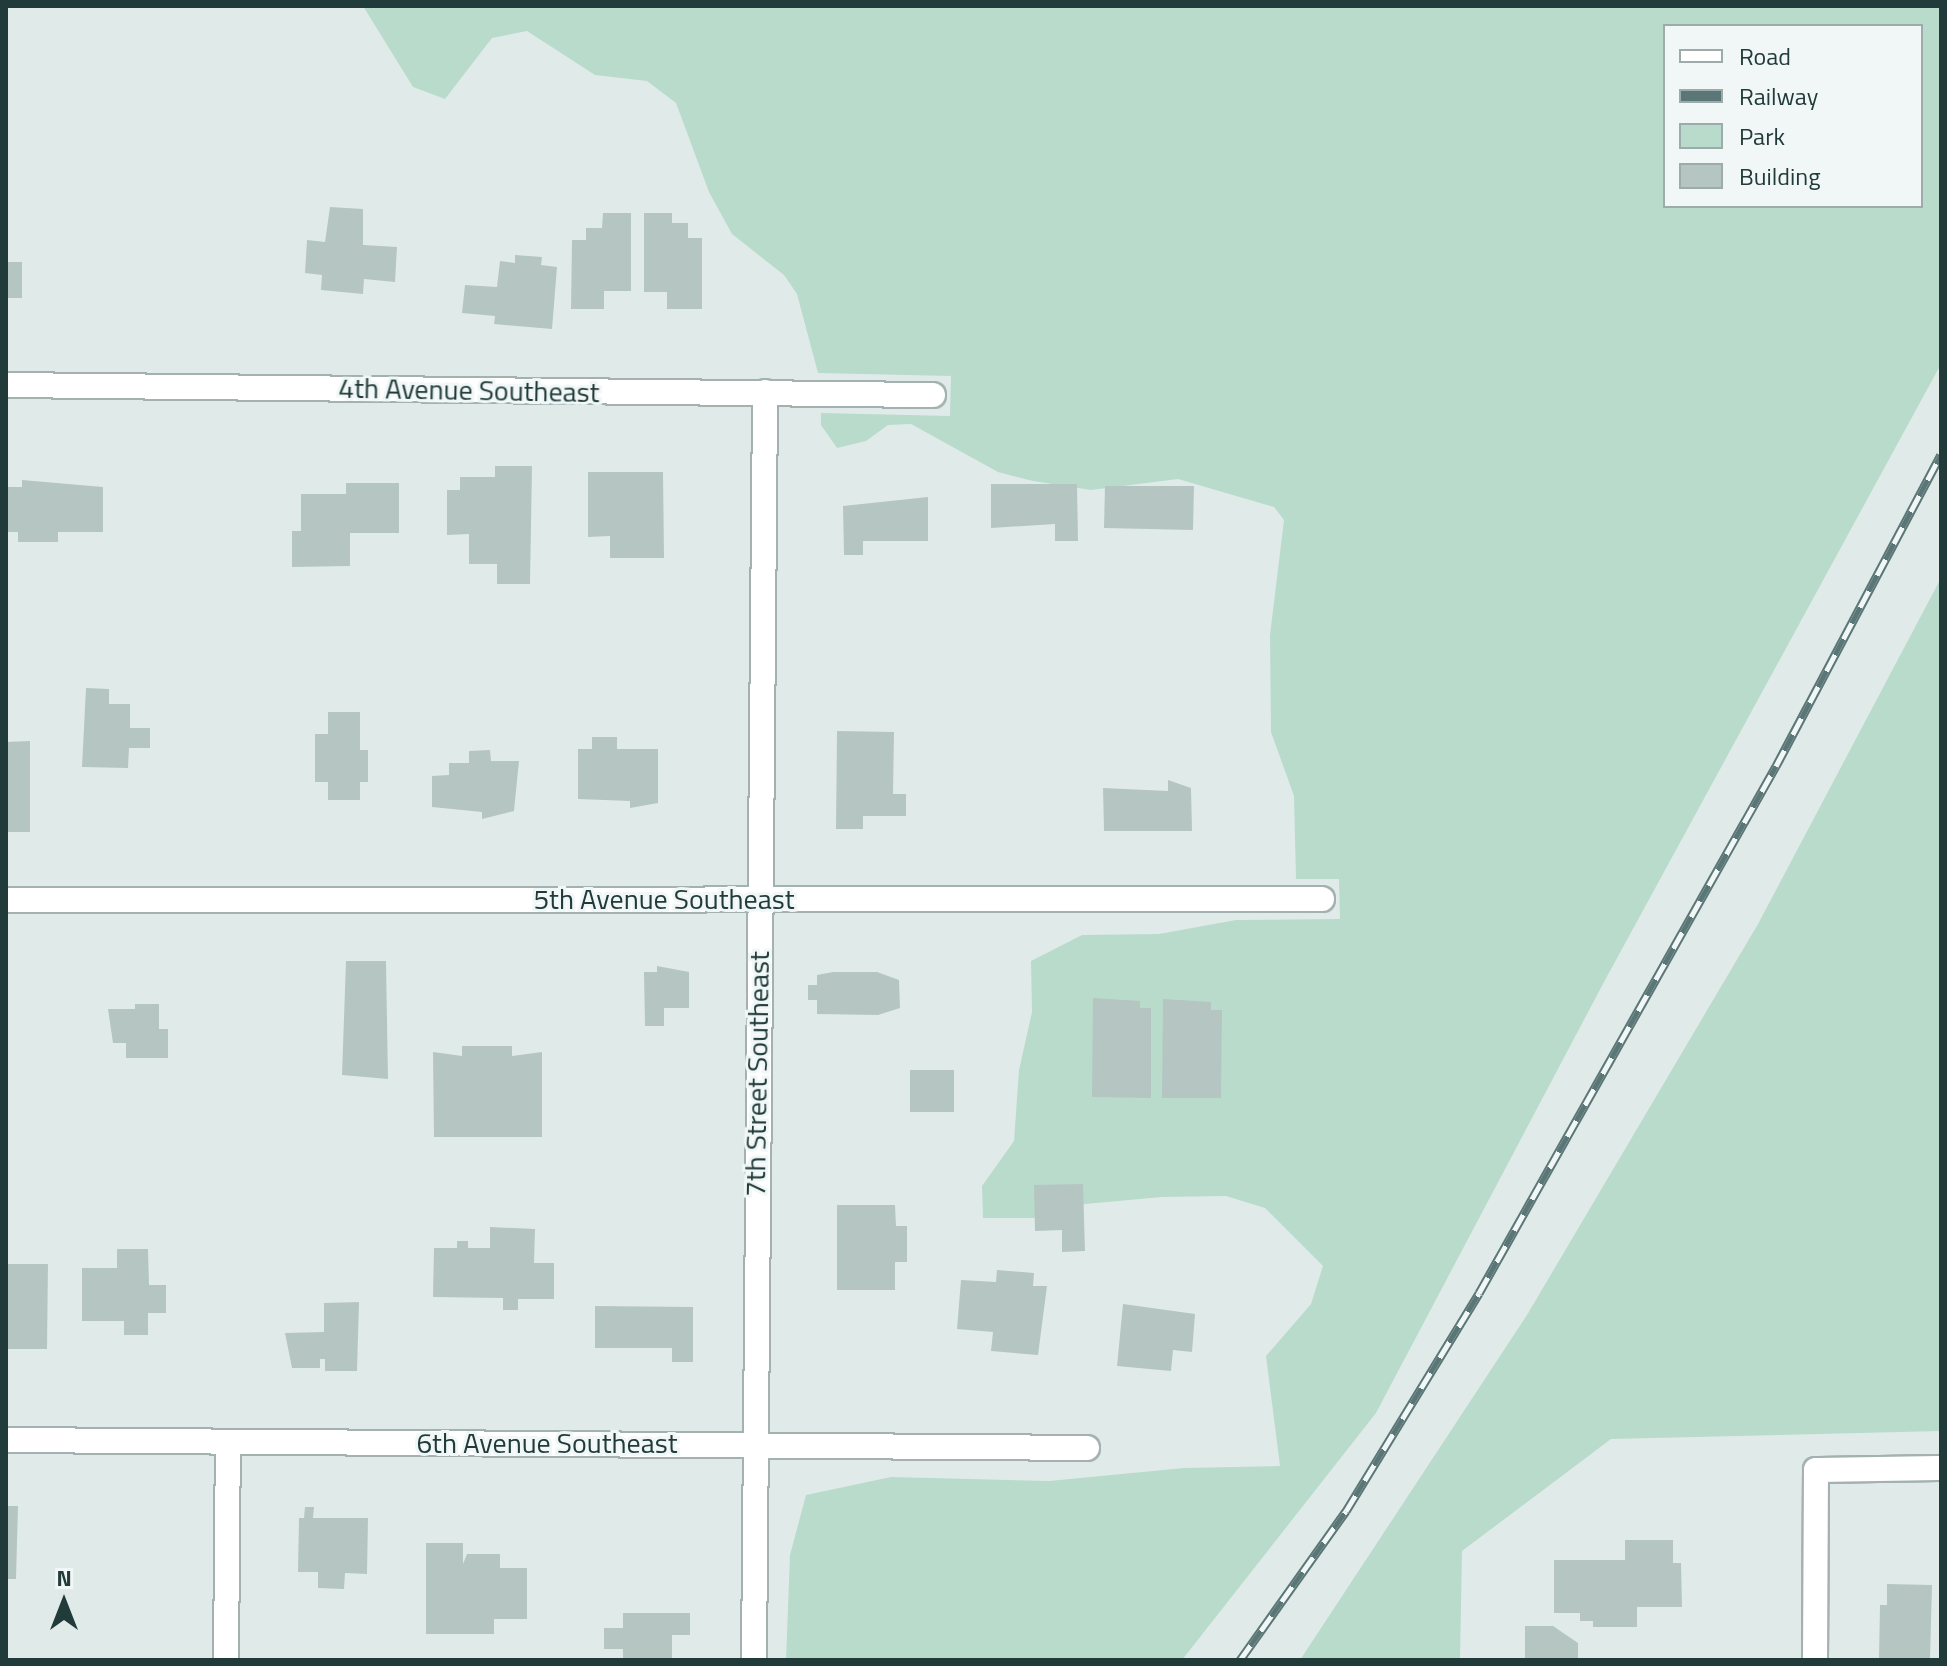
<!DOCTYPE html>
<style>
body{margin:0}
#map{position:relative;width:1947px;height:1666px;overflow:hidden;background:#e0ebe9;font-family:"Titillium Web",sans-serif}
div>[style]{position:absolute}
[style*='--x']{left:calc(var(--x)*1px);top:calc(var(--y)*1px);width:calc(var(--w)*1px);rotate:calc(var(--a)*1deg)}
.green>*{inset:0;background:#b9dbcb}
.building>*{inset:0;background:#b5c5c2}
.roads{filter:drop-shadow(2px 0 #a3b2b1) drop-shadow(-2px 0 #a3b2b1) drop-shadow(0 2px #a3b2b1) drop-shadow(0 -2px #a3b2b1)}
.minor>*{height:24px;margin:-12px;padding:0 12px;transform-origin:12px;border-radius:12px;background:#fff}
.rail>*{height:9px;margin-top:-4.5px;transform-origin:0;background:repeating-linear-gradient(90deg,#f0f7f6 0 18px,#5b7676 0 36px);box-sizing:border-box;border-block:2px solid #5b7676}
span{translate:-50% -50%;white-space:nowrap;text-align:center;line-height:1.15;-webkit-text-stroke:6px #f0f7f6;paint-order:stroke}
.street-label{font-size:28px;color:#213a3a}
.frame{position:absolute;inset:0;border:8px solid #213a3a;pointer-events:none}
.legend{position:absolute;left:1663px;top:24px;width:260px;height:184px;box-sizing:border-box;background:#f0f7f6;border:2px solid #9dabab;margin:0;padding:10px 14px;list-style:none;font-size:24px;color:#213a3a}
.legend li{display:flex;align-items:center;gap:16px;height:40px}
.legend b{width:40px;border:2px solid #9dabab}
.north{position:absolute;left:24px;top:1562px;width:80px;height:80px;-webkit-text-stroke:6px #f0f7f6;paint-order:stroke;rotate:0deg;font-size:22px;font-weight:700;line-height:32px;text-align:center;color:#213a3a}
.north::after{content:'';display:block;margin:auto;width:28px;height:36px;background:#213a3a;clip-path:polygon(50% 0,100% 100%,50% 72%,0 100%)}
</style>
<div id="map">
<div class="green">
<i style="clip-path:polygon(evenodd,363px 6px,1941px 6px,1941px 364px,1604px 982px,1376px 1413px,1182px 1660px,786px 1660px,790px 1555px,806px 1495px,891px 1477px,1049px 1481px,1184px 1468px,1280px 1466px,1266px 1356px,1311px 1304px,1323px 1266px,1265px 1208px,1226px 1196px,1162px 1197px,1085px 1204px,1034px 1218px,983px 1218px,982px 1186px,1014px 1141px,1019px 1070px,1032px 1012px,1031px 961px,1082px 935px,1159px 934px,1236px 920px,1340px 919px,1339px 879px,1296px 879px,1294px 796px,1271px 732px,1270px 635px,1284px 520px,1274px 507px,1178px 479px,1091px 490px,1033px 481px,998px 472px,911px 424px,888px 425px,866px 441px,837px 448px,821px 425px,821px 413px,950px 416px,951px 376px,818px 373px,797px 294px,784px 275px,732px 234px,709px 192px,676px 103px,647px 81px,595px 75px,527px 31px,492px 38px,445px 99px,413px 87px,363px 6px,1665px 26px,1921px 26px,1921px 206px,1665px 206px,1665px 26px)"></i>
<i style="clip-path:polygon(1941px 578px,1941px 1431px,1611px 1439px,1462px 1551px,1460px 1660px,1300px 1660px,1527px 1315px,1758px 924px)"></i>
</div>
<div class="building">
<i style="clip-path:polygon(330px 207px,363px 209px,363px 245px,397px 247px,395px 282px,364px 279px,363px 294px,321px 290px,322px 275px,305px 273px,307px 240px,325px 242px)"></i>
<i style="clip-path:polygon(603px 213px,631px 213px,631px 291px,604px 291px,604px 309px,571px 309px,572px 240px,586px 240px,586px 228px,602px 228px)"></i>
<i style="clip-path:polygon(644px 213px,672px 213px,672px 223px,688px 223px,688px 238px,702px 238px,702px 309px,667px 309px,667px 292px,644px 292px)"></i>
<i style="clip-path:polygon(515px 255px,542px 257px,541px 265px,557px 267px,552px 329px,494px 324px,495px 316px,462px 313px,465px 285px,497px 287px,500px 261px,515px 263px)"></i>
<i style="clip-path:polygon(6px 262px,22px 262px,22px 298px,6px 298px)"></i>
<i style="clip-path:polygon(495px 466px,532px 466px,530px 584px,497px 584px,497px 564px,469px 564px,469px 534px,447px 535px,447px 490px,460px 490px,460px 477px,495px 477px)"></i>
<i style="clip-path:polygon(588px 472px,663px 472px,664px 558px,610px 558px,610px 536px,588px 537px)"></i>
<i style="clip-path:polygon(22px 480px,103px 487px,103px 532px,58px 532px,58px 542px,18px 542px,18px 532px,6px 532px,6px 487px,22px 487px)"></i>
<i style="clip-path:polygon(346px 483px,399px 483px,399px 533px,350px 533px,350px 566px,292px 567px,292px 531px,301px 531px,301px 494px,346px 494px)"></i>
<i style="clip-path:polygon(991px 484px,1077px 484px,1078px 541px,1055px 541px,1055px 524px,991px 528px)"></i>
<i style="clip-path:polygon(1105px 486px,1194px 486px,1193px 530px,1104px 528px)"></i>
<i style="clip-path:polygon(928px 497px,928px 541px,863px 541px,863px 555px,844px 555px,843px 506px)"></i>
<i style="clip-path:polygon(86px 688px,109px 689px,109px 704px,130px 704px,130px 728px,150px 728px,150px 748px,129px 748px,128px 768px,82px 767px)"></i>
<i style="clip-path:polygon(328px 712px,360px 712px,360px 750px,368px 750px,368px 782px,360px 782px,360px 800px,328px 800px,328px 782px,315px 782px,315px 734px,328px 734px)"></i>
<i style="clip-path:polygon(837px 731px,894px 732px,893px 794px,906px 794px,906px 816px,863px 816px,863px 829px,836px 829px)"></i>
<i style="clip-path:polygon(592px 737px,617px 737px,617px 749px,658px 749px,658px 803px,630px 808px,630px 801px,578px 799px,578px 749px,592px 749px)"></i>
<i style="clip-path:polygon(30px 741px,30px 832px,6px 832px,6px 742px)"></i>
<i style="clip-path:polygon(490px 750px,491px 761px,519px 761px,514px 811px,482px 819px,482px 812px,432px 807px,432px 776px,449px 775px,449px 763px,469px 763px,469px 751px)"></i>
<i style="clip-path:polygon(1168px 780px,1191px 788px,1192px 831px,1104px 831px,1103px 788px,1168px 791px)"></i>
<i style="clip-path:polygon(346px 961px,386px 961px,388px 1079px,342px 1075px)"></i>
<i style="clip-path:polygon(657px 966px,689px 972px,689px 1008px,664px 1008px,664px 1026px,645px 1026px,644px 972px,657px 972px)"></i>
<i style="clip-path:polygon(833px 972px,877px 972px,899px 980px,900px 1008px,878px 1015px,817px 1014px,817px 1000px,808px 1000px,808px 985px,817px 985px,817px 975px)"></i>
<i style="clip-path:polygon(1093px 998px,1140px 1001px,1140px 1008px,1151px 1008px,1151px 1098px,1092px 1097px)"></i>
<i style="clip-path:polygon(1163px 999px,1211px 1002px,1211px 1010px,1222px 1010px,1221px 1098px,1162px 1098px)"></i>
<i style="clip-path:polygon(135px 1004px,159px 1004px,159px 1029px,168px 1029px,168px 1058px,126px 1058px,126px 1043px,113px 1043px,108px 1009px,135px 1009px)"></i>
<i style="clip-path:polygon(462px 1046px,512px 1046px,512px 1056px,542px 1052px,542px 1137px,434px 1137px,433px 1052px,462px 1056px)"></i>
<i style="clip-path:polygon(910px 1070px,954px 1070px,954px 1112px,910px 1112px)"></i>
<i style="clip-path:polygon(1083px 1184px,1085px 1251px,1062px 1252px,1062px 1230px,1035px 1231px,1034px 1185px)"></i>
<i style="clip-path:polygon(837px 1205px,895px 1205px,896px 1226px,907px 1226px,907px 1262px,895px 1262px,895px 1290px,837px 1290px)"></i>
<i style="clip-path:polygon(490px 1227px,535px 1229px,534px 1263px,554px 1263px,554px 1299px,518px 1299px,518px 1310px,503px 1310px,503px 1298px,433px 1297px,434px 1248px,457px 1248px,457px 1241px,468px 1241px,468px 1248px,490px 1248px)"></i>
<i style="clip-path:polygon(117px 1249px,148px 1249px,149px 1285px,166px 1285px,166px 1313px,148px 1313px,148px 1335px,124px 1335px,124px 1321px,82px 1321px,82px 1268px,117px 1268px)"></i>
<i style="clip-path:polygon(6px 1264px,48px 1264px,47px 1349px,6px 1349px)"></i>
<i style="clip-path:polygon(997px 1270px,1034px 1273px,1033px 1286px,1047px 1286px,1038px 1355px,991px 1351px,993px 1332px,957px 1329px,961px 1280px,996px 1282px)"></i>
<i style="clip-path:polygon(359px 1302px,357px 1371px,325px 1371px,325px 1359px,320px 1359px,320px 1368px,292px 1368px,285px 1333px,324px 1332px,324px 1303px)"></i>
<i style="clip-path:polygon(1123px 1304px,1195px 1314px,1192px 1352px,1173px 1350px,1171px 1371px,1117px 1366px)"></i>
<i style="clip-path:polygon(595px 1306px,693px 1307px,693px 1362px,672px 1362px,672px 1348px,595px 1348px)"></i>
<i style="clip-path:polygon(6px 1506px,18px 1506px,16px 1579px,6px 1579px)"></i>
<i style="clip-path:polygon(305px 1507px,314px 1507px,313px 1518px,368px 1518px,367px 1574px,345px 1573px,344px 1589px,318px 1588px,318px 1572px,298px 1572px,299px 1518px,304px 1518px)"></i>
<i style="clip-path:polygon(1625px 1540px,1673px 1540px,1673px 1563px,1681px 1563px,1682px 1607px,1637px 1607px,1637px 1627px,1593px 1627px,1593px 1621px,1580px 1621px,1580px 1613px,1554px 1613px,1554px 1560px,1625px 1560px)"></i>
<i style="clip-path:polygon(426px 1543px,463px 1543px,463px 1564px,467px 1554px,500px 1554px,500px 1568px,527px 1568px,527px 1619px,494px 1619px,494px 1634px,426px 1634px)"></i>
<i style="clip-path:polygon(1887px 1584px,1932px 1585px,1930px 1660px,1879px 1660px,1880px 1605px,1887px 1605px)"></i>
<i style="clip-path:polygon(623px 1613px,690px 1613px,690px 1635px,672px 1635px,672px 1660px,623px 1660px,623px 1649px,604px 1649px,604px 1628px,623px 1628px)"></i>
<i style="clip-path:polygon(1525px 1626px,1553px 1626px,1578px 1643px,1578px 1660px,1525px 1660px)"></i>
</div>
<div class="roads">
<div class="minor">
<i style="--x:6;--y:385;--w:927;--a:0.62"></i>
<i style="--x:6;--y:900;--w:1316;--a:-0.04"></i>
<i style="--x:6;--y:1440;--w:1081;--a:0.42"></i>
<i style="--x:226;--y:1660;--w:218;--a:-89.5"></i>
<i style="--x:754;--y:1660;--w:1268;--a:-89.5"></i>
<i style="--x:1815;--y:1660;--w:190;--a:-89.7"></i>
<i style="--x:1816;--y:1470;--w:125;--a:-0.9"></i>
</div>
</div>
<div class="rail">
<i style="--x:1240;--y:1660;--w:183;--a:-54.6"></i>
<i style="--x:1346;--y:1511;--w:255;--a:-58.6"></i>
<i style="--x:1479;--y:1293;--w:605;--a:-60.6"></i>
<i style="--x:1776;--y:766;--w:352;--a:-62.1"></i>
</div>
<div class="street-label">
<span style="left:469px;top:390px;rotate:1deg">4th Avenue Southeast</span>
<span style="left:664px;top:899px">5th Avenue Southeast</span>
<span style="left:757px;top:1074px;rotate:-89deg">7th Street Southeast</span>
<span style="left:547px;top:1443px">6th Avenue Southeast</span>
</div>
<div class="frame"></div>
<ul class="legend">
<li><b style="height:10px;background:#fff"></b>Road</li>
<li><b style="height:10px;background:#5b7676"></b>Railway</li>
<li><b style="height:22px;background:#b9dbcb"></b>Park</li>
<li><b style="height:22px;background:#b5c5c2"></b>Building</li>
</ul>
<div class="north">N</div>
</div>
